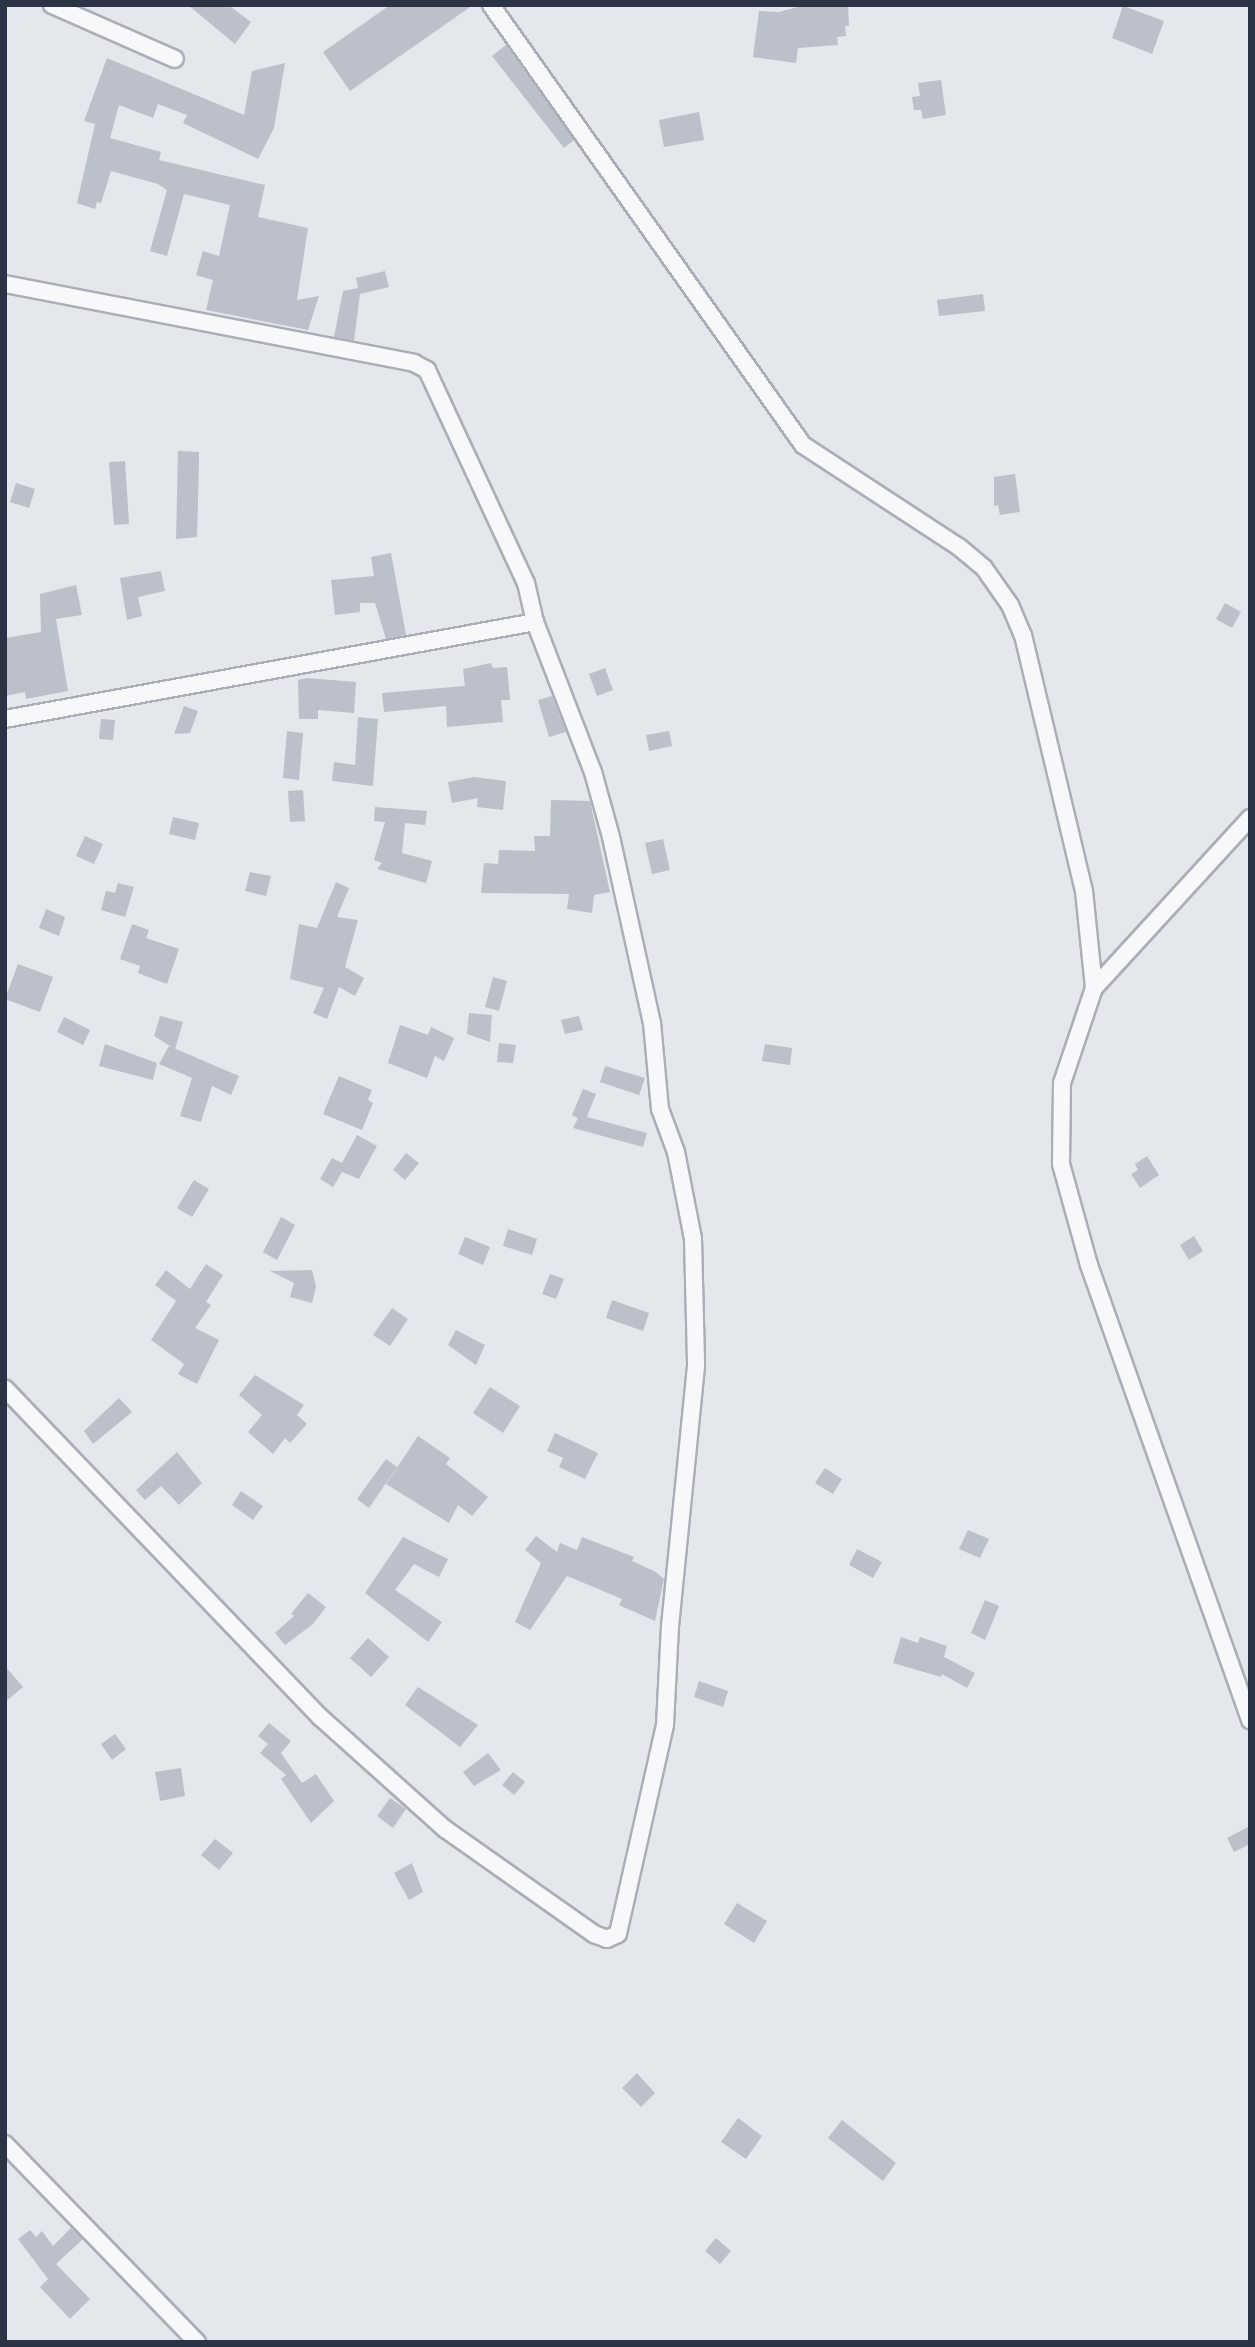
<!DOCTYPE html>
<style>
body{margin:0}
#map{position:relative;width:1255px;height:2347px;overflow:hidden;background:#e4e7ec;font-family:"Alegreya Sans",sans-serif}
div>[style]{position:absolute}
[style*='--x']{left:calc(var(--x)*1px);top:calc(var(--y)*1px);width:calc(var(--w)*1px);rotate:calc(var(--a)*1deg)}
.building>*{inset:0;background:#bbc0ca}
.roads{filter:drop-shadow(2px 0 #a9aeb7) drop-shadow(-2px 0 #a9aeb7) drop-shadow(0 2px #a9aeb7) drop-shadow(0 -2px #a9aeb7)}
.street>*{height:16px;margin:-8px;padding:0 8px;transform-origin:8px;border-radius:8px;background:#f7f8fa}
span{translate:-50% -50%;white-space:nowrap;text-align:center;line-height:1.15;-webkit-text-stroke:6px #f4f6f9;paint-order:stroke}
.frame{position:absolute;inset:0;border:7px solid #2b3445;pointer-events:none}
</style>
<div id="map">
<div class="building">
<i style="clip-path:polygon(188px 5px,228px 5px,251px 22px,235px 44px)"></i>
<i style="clip-path:polygon(390px 5px,473px 5px,350px 91px,323px 52px)"></i>
<i style="clip-path:polygon(805px 5px,848px 5px,849px 26px,845px 26px,846px 36px,837px 37px,838px 45px,798px 48px,796px 63px,753px 57px,759px 11px,779px 12px)"></i>
<i style="clip-path:polygon(1123px 6px,1164px 21px,1152px 54px,1112px 38px)"></i>
<i style="clip-path:polygon(506px 45px,574px 140px,564px 148px,492px 56px)"></i>
<i style="clip-path:polygon(107px 58px,244px 115px,252px 71px,285px 63px,274px 128px,258px 159px,183px 123px,187px 115px,158px 104px,153px 118px,119px 105px,110px 138px,161px 152px,159px 160px,265px 185px,258px 217px,308px 228px,297px 300px,319px 296px,308px 330px,206px 310px,213px 280px,196px 275px,203px 251px,219px 256px,230px 205px,184px 194px,167px 256px,150px 251px,167px 190px,158px 184px,111px 171px,101px 203px,97px 202px,95px 209px,77px 203px,95px 124px,84px 121px)"></i>
<i style="clip-path:polygon(941px 80px,946px 115px,923px 119px,921px 110px,914px 110px,912px 97px,920px 96px,918px 83px)"></i>
<i style="clip-path:polygon(699px 112px,704px 140px,664px 147px,659px 120px)"></i>
<i style="clip-path:polygon(385px 271px,389px 287px,360px 294px,354px 341px,334px 337px,343px 291px,358px 288px,356px 278px)"></i>
<i style="clip-path:polygon(983px 294px,985px 311px,939px 316px,937px 300px)"></i>
<i style="clip-path:polygon(178px 451px,199px 452px,199px 461px,197px 537px,176px 539px)"></i>
<i style="clip-path:polygon(125px 461px,129px 524px,114px 525px,109px 462px)"></i>
<i style="clip-path:polygon(1015px 474px,1020px 512px,1000px 515px,998px 505px,994px 506px,994px 477px)"></i>
<i style="clip-path:polygon(16px 483px,35px 489px,29px 508px,10px 502px)"></i>
<i style="clip-path:polygon(391px 553px,406px 635px,386px 639px,375px 603px,360px 603px,360px 612px,335px 615px,331px 580px,374px 576px,371px 557px)"></i>
<i style="clip-path:polygon(161px 571px,165px 591px,138px 597px,142px 616px,127px 620px,120px 578px)"></i>
<i style="clip-path:polygon(76px 585px,82px 615px,56px 619px,68px 691px,26px 699px,25px 692px,5px 696px,5px 638px,41px 632px,40px 594px)"></i>
<i style="clip-path:polygon(1225px 603px,1241px 612px,1232px 628px,1216px 619px)"></i>
<i style="clip-path:polygon(491px 663px,493px 668px,507px 667px,510px 700px,501px 700px,503px 722px,447px 727px,446px 706px,384px 712px,382px 693px,465px 686px,463px 669px)"></i>
<i style="clip-path:polygon(605px 668px,613px 690px,597px 696px,589px 674px)"></i>
<i style="clip-path:polygon(307px 678px,356px 682px,354px 713px,318px 710px,318px 719px,299px 719px,298px 680px)"></i>
<i style="clip-path:polygon(552px 696px,566px 732px,549px 737px,538px 700px)"></i>
<i style="clip-path:polygon(184px 706px,198px 711px,190px 733px,174px 734px)"></i>
<i style="clip-path:polygon(358px 717px,378px 719px,373px 786px,332px 781px,334px 762px,355px 765px)"></i>
<i style="clip-path:polygon(101px 719px,115px 720px,113px 740px,99px 739px)"></i>
<i style="clip-path:polygon(287px 731px,303px 733px,299px 780px,283px 778px)"></i>
<i style="clip-path:polygon(669px 731px,672px 746px,649px 751px,646px 735px)"></i>
<i style="clip-path:polygon(474px 777px,506px 781px,503px 810px,477px 807px,478px 798px,452px 803px,448px 782px)"></i>
<i style="clip-path:polygon(303px 790px,305px 821px,290px 822px,288px 791px)"></i>
<i style="clip-path:polygon(551px 800px,590px 801px,610px 892px,594px 895px,592px 913px,567px 909px,569px 894px,481px 893px,484px 863px,498px 864px,499px 850px,535px 851px,534px 836px,550px 836px)"></i>
<i style="clip-path:polygon(375px 807px,427px 811px,425px 825px,405px 823px,402px 853px,432px 861px,426px 883px,377px 869px,382px 863px,374px 860px,385px 822px,374px 821px)"></i>
<i style="clip-path:polygon(173px 817px,199px 823px,195px 840px,169px 834px)"></i>
<i style="clip-path:polygon(85px 836px,103px 844px,94px 864px,76px 856px)"></i>
<i style="clip-path:polygon(663px 839px,670px 870px,652px 874px,645px 843px)"></i>
<i style="clip-path:polygon(250px 872px,271px 876px,266px 896px,245px 891px)"></i>
<i style="clip-path:polygon(336px 882px,349px 888px,337px 917px,358px 920px,345px 967px,364px 978px,355px 996px,339px 987px,327px 1019px,313px 1013px,324px 988px,290px 979px,299px 924px,317px 928px)"></i>
<i style="clip-path:polygon(118px 883px,134px 887px,125px 917px,101px 910px,106px 891px,115px 893px)"></i>
<i style="clip-path:polygon(46px 909px,65px 917px,59px 936px,39px 928px)"></i>
<i style="clip-path:polygon(132px 924px,149px 930px,146px 938px,179px 949px,167px 984px,138px 973px,140px 966px,120px 959px)"></i>
<i style="clip-path:polygon(18px 964px,53px 977px,40px 1012px,5px 999px)"></i>
<i style="clip-path:polygon(493px 977px,507px 981px,499px 1011px,485px 1007px)"></i>
<i style="clip-path:polygon(469px 1013px,492px 1015px,490px 1042px,467px 1034px)"></i>
<i style="clip-path:polygon(160px 1016px,183px 1022px,175px 1049px,154px 1036px)"></i>
<i style="clip-path:polygon(579px 1016px,583px 1030px,565px 1034px,561px 1020px)"></i>
<i style="clip-path:polygon(64px 1017px,90px 1030px,83px 1045px,57px 1032px)"></i>
<i style="clip-path:polygon(400px 1025px,428px 1035px,431px 1027px,454px 1038px,444px 1061px,435px 1056px,427px 1078px,388px 1063px)"></i>
<i style="clip-path:polygon(499px 1043px,516px 1045px,513px 1063px,497px 1062px)"></i>
<i style="clip-path:polygon(105px 1044px,157px 1063px,153px 1080px,99px 1066px)"></i>
<i style="clip-path:polygon(765px 1044px,792px 1048px,790px 1065px,762px 1061px)"></i>
<i style="clip-path:polygon(169px 1046px,239px 1076px,231px 1095px,212px 1086px,201px 1122px,180px 1116px,192px 1078px,159px 1064px)"></i>
<i style="clip-path:polygon(605px 1066px,645px 1078px,639px 1095px,600px 1082px)"></i>
<i style="clip-path:polygon(339px 1076px,372px 1090px,368px 1100px,373px 1103px,362px 1130px,323px 1114px)"></i>
<i style="clip-path:polygon(583px 1089px,596px 1094px,587px 1117px,647px 1133px,643px 1147px,573px 1128px,578px 1118px,572px 1115px)"></i>
<i style="clip-path:polygon(357px 1135px,377px 1146px,359px 1179px,342px 1172px,333px 1187px,320px 1179px,332px 1158px,342px 1163px)"></i>
<i style="clip-path:polygon(406px 1153px,419px 1163px,405px 1180px,393px 1170px)"></i>
<i style="clip-path:polygon(1147px 1156px,1159px 1175px,1140px 1188px,1131px 1174px,1138px 1170px,1135px 1164px)"></i>
<i style="clip-path:polygon(194px 1180px,209px 1189px,192px 1217px,177px 1208px)"></i>
<i style="clip-path:polygon(281px 1217px,295px 1225px,277px 1260px,263px 1252px)"></i>
<i style="clip-path:polygon(508px 1229px,537px 1239px,532px 1255px,503px 1246px)"></i>
<i style="clip-path:polygon(1194px 1236px,1203px 1251px,1189px 1260px,1180px 1245px)"></i>
<i style="clip-path:polygon(465px 1237px,490px 1247px,483px 1265px,458px 1254px)"></i>
<i style="clip-path:polygon(206px 1264px,223px 1275px,206px 1302px,211px 1305px,195px 1328px,219px 1340px,197px 1384px,178px 1374px,184px 1364px,151px 1340px,176px 1301px,155px 1285px,166px 1270px,190px 1289px)"></i>
<i style="clip-path:polygon(312px 1270px,316px 1287px,312px 1303px,290px 1297px,294px 1283px,270px 1271px)"></i>
<i style="clip-path:polygon(550px 1274px,564px 1279px,556px 1299px,542px 1294px)"></i>
<i style="clip-path:polygon(612px 1300px,649px 1313px,643px 1331px,606px 1318px)"></i>
<i style="clip-path:polygon(392px 1308px,408px 1319px,390px 1346px,373px 1335px)"></i>
<i style="clip-path:polygon(456px 1330px,485px 1345px,476px 1365px,448px 1345px)"></i>
<i style="clip-path:polygon(255px 1375px,304px 1405px,297px 1415px,307px 1424px,290px 1443px,285px 1438px,273px 1454px,248px 1432px,262px 1415px,239px 1395px)"></i>
<i style="clip-path:polygon(490px 1387px,520px 1406px,503px 1433px,473px 1413px)"></i>
<i style="clip-path:polygon(119px 1398px,132px 1412px,93px 1444px,84px 1431px)"></i>
<i style="clip-path:polygon(555px 1433px,598px 1453px,585px 1479px,559px 1467px,563px 1458px,547px 1451px)"></i>
<i style="clip-path:polygon(418px 1436px,450px 1458px,446px 1464px,488px 1497px,472px 1516px,458px 1505px,449px 1523px,386px 1484px)"></i>
<i style="clip-path:polygon(177px 1452px,202px 1483px,179px 1505px,161px 1486px,145px 1500px,136px 1490px)"></i>
<i style="clip-path:polygon(386px 1459px,397px 1467px,369px 1508px,357px 1499px)"></i>
<i style="clip-path:polygon(825px 1468px,842px 1479px,833px 1494px,815px 1483px)"></i>
<i style="clip-path:polygon(241px 1491px,263px 1506px,253px 1520px,232px 1505px)"></i>
<i style="clip-path:polygon(968px 1530px,989px 1539px,980px 1558px,959px 1549px)"></i>
<i style="clip-path:polygon(536px 1536px,557px 1552px,560px 1543px,577px 1550px,582px 1537px,634px 1557px,632px 1561px,656px 1572px,664px 1579px,655px 1621px,619px 1605px,622px 1599px,567px 1576px,530px 1630px,515px 1622px,541px 1563px,525px 1550px)"></i>
<i style="clip-path:polygon(403px 1537px,448px 1559px,439px 1577px,414px 1564px,395px 1590px,442px 1622px,428px 1642px,365px 1593px)"></i>
<i style="clip-path:polygon(857px 1549px,882px 1562px,873px 1578px,849px 1565px)"></i>
<i style="clip-path:polygon(308px 1593px,326px 1607px,313px 1624px,285px 1645px,275px 1633px,294px 1616px,291px 1614px)"></i>
<i style="clip-path:polygon(985px 1600px,999px 1606px,985px 1640px,971px 1633px)"></i>
<i style="clip-path:polygon(901px 1637px,918px 1643px,920px 1637px,947px 1646px,944px 1657px,975px 1673px,967px 1688px,942px 1674px,941px 1677px,893px 1663px)"></i>
<i style="clip-path:polygon(368px 1638px,389px 1657px,371px 1677px,350px 1658px)"></i>
<i style="clip-path:polygon(5px 1666px,23px 1687px,5px 1702px)"></i>
<i style="clip-path:polygon(699px 1681px,728px 1691px,723px 1707px,694px 1697px)"></i>
<i style="clip-path:polygon(418px 1687px,478px 1725px,460px 1747px,405px 1705px)"></i>
<i style="clip-path:polygon(269px 1723px,291px 1741px,281px 1753px,302px 1783px,316px 1774px,334px 1801px,311px 1823px,281px 1779px,286px 1775px,260px 1753px,268px 1744px,258px 1736px)"></i>
<i style="clip-path:polygon(115px 1734px,126px 1749px,112px 1760px,101px 1744px)"></i>
<i style="clip-path:polygon(488px 1753px,501px 1770px,474px 1786px,463px 1772px)"></i>
<i style="clip-path:polygon(181px 1768px,185px 1796px,160px 1801px,155px 1772px)"></i>
<i style="clip-path:polygon(513px 1772px,525px 1782px,514px 1795px,502px 1785px)"></i>
<i style="clip-path:polygon(390px 1798px,406px 1809px,393px 1828px,377px 1816px)"></i>
<i style="clip-path:polygon(1250px 1826px,1250px 1844px,1234px 1852px,1227px 1838px)"></i>
<i style="clip-path:polygon(215px 1839px,233px 1853px,219px 1870px,201px 1855px)"></i>
<i style="clip-path:polygon(412px 1863px,423px 1892px,409px 1900px,394px 1873px)"></i>
<i style="clip-path:polygon(737px 1903px,767px 1921px,754px 1943px,724px 1924px)"></i>
<i style="clip-path:polygon(637px 2073px,655px 2093px,641px 2107px,622px 2088px)"></i>
<i style="clip-path:polygon(738px 2118px,762px 2136px,746px 2159px,721px 2142px)"></i>
<i style="clip-path:polygon(842px 2120px,896px 2163px,883px 2181px,828px 2138px)"></i>
<i style="clip-path:polygon(71px 2228px,83px 2239px,56px 2264px,90px 2299px,70px 2319px,40px 2287px,48px 2279px,18px 2239px,30px 2230px,36px 2237px,42px 2231px,53px 2246px)"></i>
<i style="clip-path:polygon(716px 2238px,731px 2251px,720px 2264px,705px 2251px)"></i>
</div>
<div class="roads">
<div class="street">
<i style="--x:52;--y:5;--w:134;--a:23.7"></i>
<i style="--x:491;--y:5;--w:539;--a:54.66"></i>
<i style="--x:803;--y:445;--w:186;--a:33.2"></i>
<i style="--x:959;--y:547;--w:33;--a:40"></i>
<i style="--x:984;--y:568;--w:45;--a:54.9"></i>
<i style="--x:1010;--y:605;--w:33;--a:67"></i>
<i style="--x:1023;--y:635;--w:263;--a:76.6"></i>
<i style="--x:1084;--y:891;--w:98;--a:84.1"></i>
<i style="--x:5;--y:284;--w:417;--a:10.9"></i>
<i style="--x:414;--y:363;--w:15;--a:28"></i>
<i style="--x:427;--y:370;--w:235;--a:65.1"></i>
<i style="--x:526;--y:583;--w:40;--a:77"></i>
<i style="--x:5;--y:719;--w:539;--a:-10.37"></i>
<i style="--x:535;--y:622;--w:161;--a:68.9"></i>
<i style="--x:593;--y:772;--w:67;--a:74.5"></i>
<i style="--x:611;--y:837;--w:190;--a:77.6"></i>
<i style="--x:652;--y:1023;--w:86;--a:84.7"></i>
<i style="--x:660;--y:1109;--w:46;--a:69.6"></i>
<i style="--x:676;--y:1152;--w:89;--a:78.9"></i>
<i style="--x:693;--y:1239;--w:127;--a:88.6"></i>
<i style="--x:696;--y:1366;--w:261;--a:95.7"></i>
<i style="--x:670;--y:1626;--w:99;--a:92.9"></i>
<i style="--x:665;--y:1725;--w:214;--a:102.7"></i>
<i style="--x:618;--y:1934;--w:12;--a:156"></i>
<i style="--x:607;--y:1939;--w:14;--a:-159"></i>
<i style="--x:594;--y:1934;--w:182;--a:-144.8"></i>
<i style="--x:445;--y:1829;--w:168;--a:-138.1"></i>
<i style="--x:320;--y:1717;--w:455;--a:-133.8"></i>
<i style="--x:1250;--y:818;--w:231;--a:132.5"></i>
<i style="--x:1094;--y:988;--w:100;--a:108.6"></i>
<i style="--x:1062;--y:1083;--w:81;--a:90.7"></i>
<i style="--x:1061;--y:1164;--w:105;--a:74.5"></i>
<i style="--x:1089;--y:1265;--w:483;--a:70.5"></i>
<i style="--x:5;--y:2144;--w:276;--a:45.9"></i>
</div>
</div>
<div class="frame"></div>
</div>
